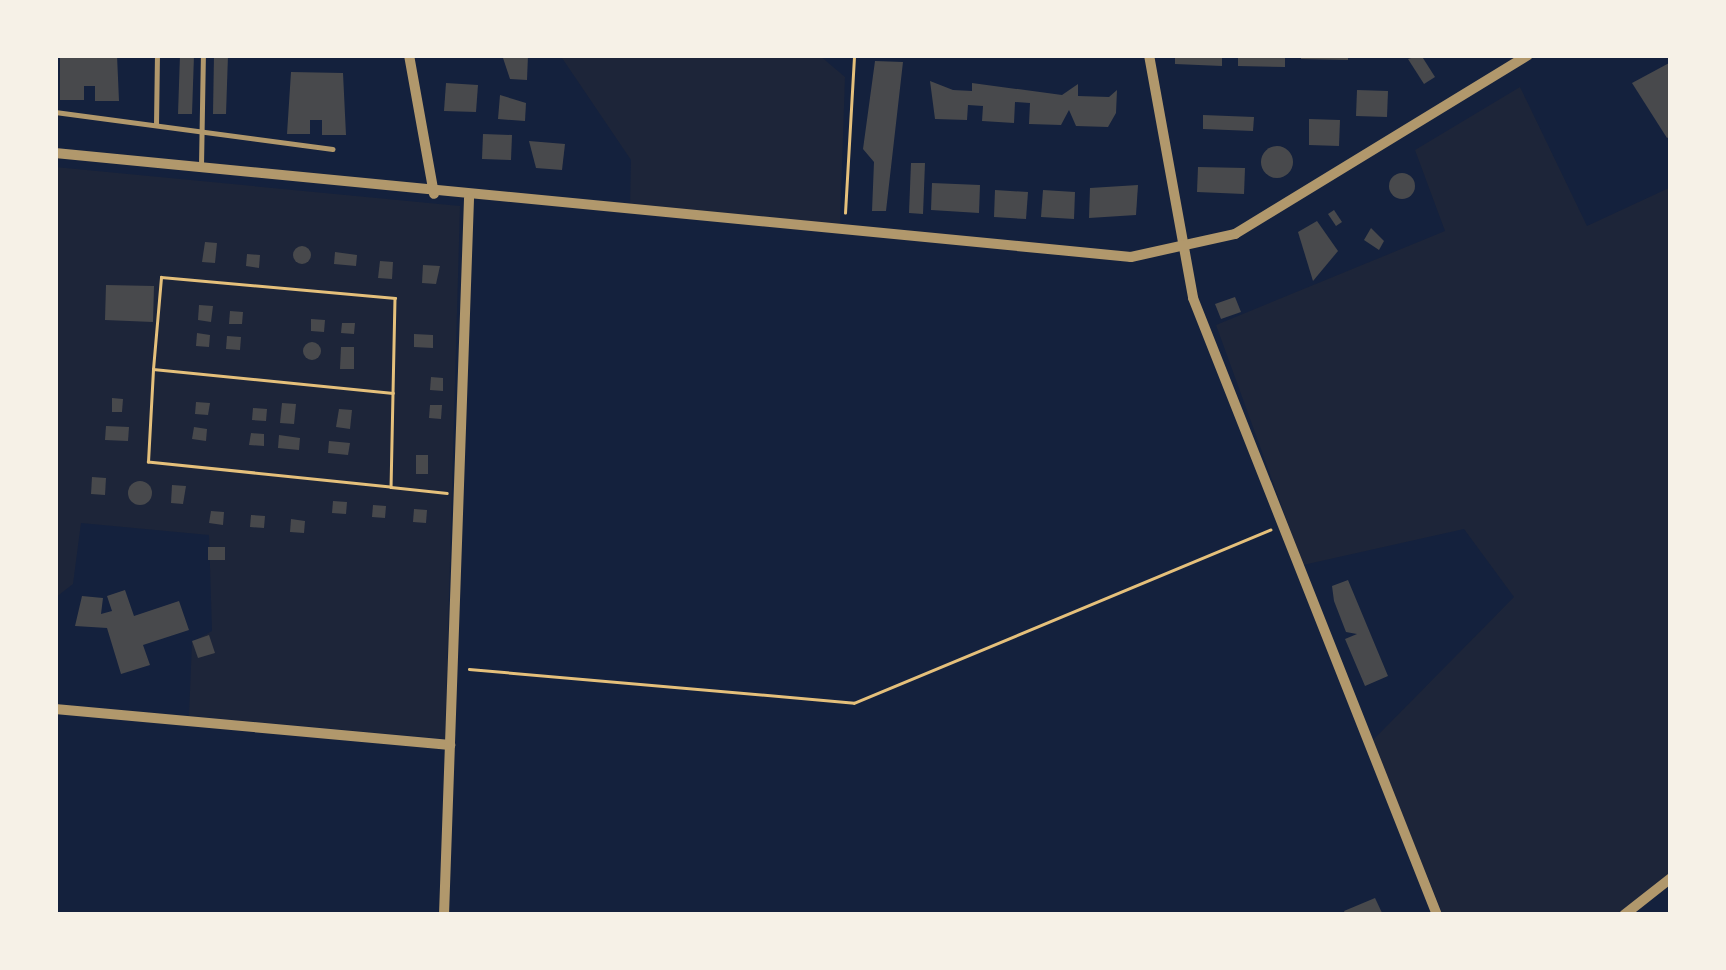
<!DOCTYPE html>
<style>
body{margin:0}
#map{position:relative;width:1726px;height:970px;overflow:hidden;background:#14213d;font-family:Helvetica,sans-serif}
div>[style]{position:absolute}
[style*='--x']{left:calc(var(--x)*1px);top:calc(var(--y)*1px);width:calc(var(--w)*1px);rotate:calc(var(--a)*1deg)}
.green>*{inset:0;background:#1d2539}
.building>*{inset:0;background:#48494c}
.round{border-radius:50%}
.path>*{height:2.5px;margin:-1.25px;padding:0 1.25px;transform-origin:1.25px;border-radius:1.25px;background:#e5c07b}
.service>*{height:5px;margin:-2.5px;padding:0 2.5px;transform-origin:2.5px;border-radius:2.5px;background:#b1986c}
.minor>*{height:10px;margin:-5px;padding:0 5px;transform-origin:5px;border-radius:5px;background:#b1986c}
span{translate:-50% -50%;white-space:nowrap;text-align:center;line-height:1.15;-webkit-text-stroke:8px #f6f1e7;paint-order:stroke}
.frame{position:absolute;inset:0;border:58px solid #f6f1e7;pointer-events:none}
</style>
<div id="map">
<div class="green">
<i style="clip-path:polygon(560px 55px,819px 55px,845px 77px,840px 228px,630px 206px,631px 160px)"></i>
<i style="clip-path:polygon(1520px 87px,1587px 226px,1671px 187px,1671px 874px,1616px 915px,1443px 915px,1372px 741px,1514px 597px,1464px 529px,1303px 565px,1216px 325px,1445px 231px,1415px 150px)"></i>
<i style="clip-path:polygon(55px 167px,460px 206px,445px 739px,189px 716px,192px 642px,212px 631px,209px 535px,81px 523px,73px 584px,55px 598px)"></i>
</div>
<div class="building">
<i style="clip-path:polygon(180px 55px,194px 55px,192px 114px,178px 114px)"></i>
<i style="clip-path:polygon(214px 55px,228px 55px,226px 114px,213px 114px)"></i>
<i style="clip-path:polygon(502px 55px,528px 55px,527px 80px,510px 79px)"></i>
<i style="clip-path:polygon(1175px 55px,1222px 55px,1222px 66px,1175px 64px)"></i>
<i style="clip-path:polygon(1238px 55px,1285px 55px,1285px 67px,1238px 66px)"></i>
<i style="clip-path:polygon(1301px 55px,1348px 55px,1348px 60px,1301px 59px)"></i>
<i style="clip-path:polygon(1421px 55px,1435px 77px,1424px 84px,1408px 59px)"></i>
<i style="clip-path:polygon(60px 57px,117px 55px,119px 101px,95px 101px,95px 86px,84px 86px,84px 100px,60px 100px)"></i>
<i style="clip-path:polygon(875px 61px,903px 62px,886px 211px,872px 211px,874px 162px,863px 149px)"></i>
<i style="clip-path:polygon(1671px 62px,1671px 136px,1667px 138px,1632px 83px)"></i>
<i style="clip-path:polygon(291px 72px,343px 73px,346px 135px,322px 135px,322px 120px,310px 120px,310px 134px,287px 134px)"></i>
<i style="clip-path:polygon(930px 81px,953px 90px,972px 91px,972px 83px,1062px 95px,1078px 84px,1078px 96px,1109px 97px,1117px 90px,1116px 113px,1108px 127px,1076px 126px,1069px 110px,1061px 125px,1029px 124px,1030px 103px,1015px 102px,1014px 123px,982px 121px,983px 106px,968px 105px,967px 120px,935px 119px)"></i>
<i style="clip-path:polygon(446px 83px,478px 85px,476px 112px,444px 111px)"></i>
<i style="clip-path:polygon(1357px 90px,1388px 91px,1387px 117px,1356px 116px)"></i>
<i style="clip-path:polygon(500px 95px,526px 103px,525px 121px,498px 119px)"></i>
<i style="clip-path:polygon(1203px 115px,1254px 117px,1253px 131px,1203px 129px)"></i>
<i style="clip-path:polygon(1309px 119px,1340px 120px,1339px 146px,1309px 145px)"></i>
<i style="clip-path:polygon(483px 134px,512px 135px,511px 160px,482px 159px)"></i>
<i style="clip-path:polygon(529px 141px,565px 144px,562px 170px,536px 168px)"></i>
<i class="round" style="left:1261px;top:146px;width:32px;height:32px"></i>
<i style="clip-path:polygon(911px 163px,925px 163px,923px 214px,909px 213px)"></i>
<i style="clip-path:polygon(1198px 167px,1245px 168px,1244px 194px,1197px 192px)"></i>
<i class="round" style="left:1389px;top:173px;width:26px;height:26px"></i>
<i style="clip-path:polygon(932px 183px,980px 185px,979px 213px,931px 210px)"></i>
<i style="clip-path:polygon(1138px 185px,1136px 215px,1089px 218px,1090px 188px)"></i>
<i style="clip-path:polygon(995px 190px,1028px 192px,1026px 219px,994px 217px)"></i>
<i style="clip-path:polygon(1043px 190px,1075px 192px,1074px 219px,1041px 217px)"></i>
<i style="clip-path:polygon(1334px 210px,1342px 222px,1336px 226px,1328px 214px)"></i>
<i style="clip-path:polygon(1317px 221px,1338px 251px,1313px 281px,1298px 232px)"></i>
<i style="clip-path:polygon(1371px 228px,1384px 241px,1379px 250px,1364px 240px)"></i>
<i style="clip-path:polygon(205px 242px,217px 243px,215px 263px,202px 262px)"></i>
<i class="round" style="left:293px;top:246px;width:18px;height:18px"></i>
<i style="clip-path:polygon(335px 252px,357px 255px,356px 266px,334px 264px)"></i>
<i style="clip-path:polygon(247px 254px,260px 255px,259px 268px,246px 266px)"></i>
<i style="clip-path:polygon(380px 261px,393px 262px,392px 279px,378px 278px)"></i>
<i style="clip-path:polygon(423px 265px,440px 266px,436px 284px,422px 283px)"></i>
<i style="clip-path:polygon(106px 285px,154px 286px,153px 322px,105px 320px)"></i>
<i style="clip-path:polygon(1235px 297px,1241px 312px,1221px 319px,1215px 304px)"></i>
<i style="clip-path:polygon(199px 305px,213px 306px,211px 322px,198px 320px)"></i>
<i style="clip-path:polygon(230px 311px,243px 312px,242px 324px,229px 324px)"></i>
<i style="clip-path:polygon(311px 319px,325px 320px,324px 332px,311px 331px)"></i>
<i style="clip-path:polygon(342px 323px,355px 323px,354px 334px,341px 333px)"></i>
<i style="clip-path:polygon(197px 333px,210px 335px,209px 347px,196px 346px)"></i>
<i style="clip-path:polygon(414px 334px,433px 335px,433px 348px,414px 347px)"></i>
<i style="clip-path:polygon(227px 336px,241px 337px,240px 350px,226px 349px)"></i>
<i class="round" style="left:303px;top:342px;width:18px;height:18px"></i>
<i style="clip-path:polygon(341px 347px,354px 347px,354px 369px,340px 369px)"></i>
<i style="clip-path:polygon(431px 377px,443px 378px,443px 391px,430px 390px)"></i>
<i style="clip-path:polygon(112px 398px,123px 399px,122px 412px,112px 412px)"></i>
<i style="clip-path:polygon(196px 402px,210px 403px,208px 415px,195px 414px)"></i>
<i style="clip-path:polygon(282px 403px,296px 404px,294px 424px,280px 423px)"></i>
<i style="clip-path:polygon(430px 405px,442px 405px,441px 419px,429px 418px)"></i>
<i style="clip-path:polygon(253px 408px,267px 409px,266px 421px,252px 420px)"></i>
<i style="clip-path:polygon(339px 409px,352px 410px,350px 429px,336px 427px)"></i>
<i style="clip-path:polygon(106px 426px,129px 427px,128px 441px,105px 440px)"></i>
<i style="clip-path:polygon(194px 427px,207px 429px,206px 441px,192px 439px)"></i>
<i style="clip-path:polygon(251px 433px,264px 434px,264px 446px,249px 445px)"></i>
<i style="clip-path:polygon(279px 435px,300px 438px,299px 450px,278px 448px)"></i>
<i style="clip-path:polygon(329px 441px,350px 443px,348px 455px,328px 453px)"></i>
<i style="clip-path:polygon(416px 455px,428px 455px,428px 474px,416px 474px)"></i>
<i style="clip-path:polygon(92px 477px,106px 478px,105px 495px,91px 494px)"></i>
<i class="round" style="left:128px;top:481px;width:24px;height:24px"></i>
<i style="clip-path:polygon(172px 485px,186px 486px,183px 504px,171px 503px)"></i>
<i style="clip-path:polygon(333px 501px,347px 502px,346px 514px,332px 513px)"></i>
<i style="clip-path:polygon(373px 505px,386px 506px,385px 518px,372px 517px)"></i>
<i style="clip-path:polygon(414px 509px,427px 510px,426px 523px,413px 522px)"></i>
<i style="clip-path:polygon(211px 511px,224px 512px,223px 525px,209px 523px)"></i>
<i style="clip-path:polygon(251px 515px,265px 516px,264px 528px,250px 527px)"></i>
<i style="clip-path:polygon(291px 519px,305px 521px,304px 533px,290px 532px)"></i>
<i style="clip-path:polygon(208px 547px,225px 547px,225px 560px,208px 560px)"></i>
<i style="clip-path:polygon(1348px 580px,1388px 676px,1365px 686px,1345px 639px,1357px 634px,1346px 632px,1334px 601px,1332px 586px)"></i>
<i style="clip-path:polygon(125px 590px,134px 616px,179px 601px,189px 630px,143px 645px,150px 665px,121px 674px,107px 628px,75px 626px,82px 596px,103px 598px,101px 614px,112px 611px,107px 596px)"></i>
<i style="clip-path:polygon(209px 635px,215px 653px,198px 658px,192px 641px)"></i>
<i style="clip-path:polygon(1375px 898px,1383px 915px,1346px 915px,1344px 911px)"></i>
</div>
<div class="path">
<i style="--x:845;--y:213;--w:158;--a:-86.7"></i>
<i style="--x:153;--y:369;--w:92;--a:-85"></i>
<i style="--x:161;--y:277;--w:235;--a:5.1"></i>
<i style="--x:395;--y:298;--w:189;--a:91.2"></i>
<i style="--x:391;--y:487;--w:56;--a:6.1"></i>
<i style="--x:390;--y:487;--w:243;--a:-174.1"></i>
<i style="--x:148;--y:462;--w:93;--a:-86.9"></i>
<i style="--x:153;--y:369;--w:241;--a:5.7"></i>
<i style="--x:469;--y:669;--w:386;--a:5"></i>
<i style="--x:854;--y:703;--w:451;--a:-22.6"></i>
</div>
<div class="service">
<i style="--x:55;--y:112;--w:280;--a:7.6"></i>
<i style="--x:156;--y:125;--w:70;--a:-89.2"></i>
<i style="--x:201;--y:165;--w:110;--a:-89"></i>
</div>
<div class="minor">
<i style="--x:409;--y:55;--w:141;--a:79.8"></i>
<i style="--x:1149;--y:55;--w:247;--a:79.7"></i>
<i style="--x:1193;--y:298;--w:663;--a:68.42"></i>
<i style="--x:55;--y:153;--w:1081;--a:5.52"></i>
<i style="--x:1131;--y:257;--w:107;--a:-12.5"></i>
<i style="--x:1235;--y:234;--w:343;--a:-31.4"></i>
<i style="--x:55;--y:709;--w:397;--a:5.2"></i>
<i style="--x:444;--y:915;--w:717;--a:-88"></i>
<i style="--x:1624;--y:915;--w:60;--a:-38.2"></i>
</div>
<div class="frame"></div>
</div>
